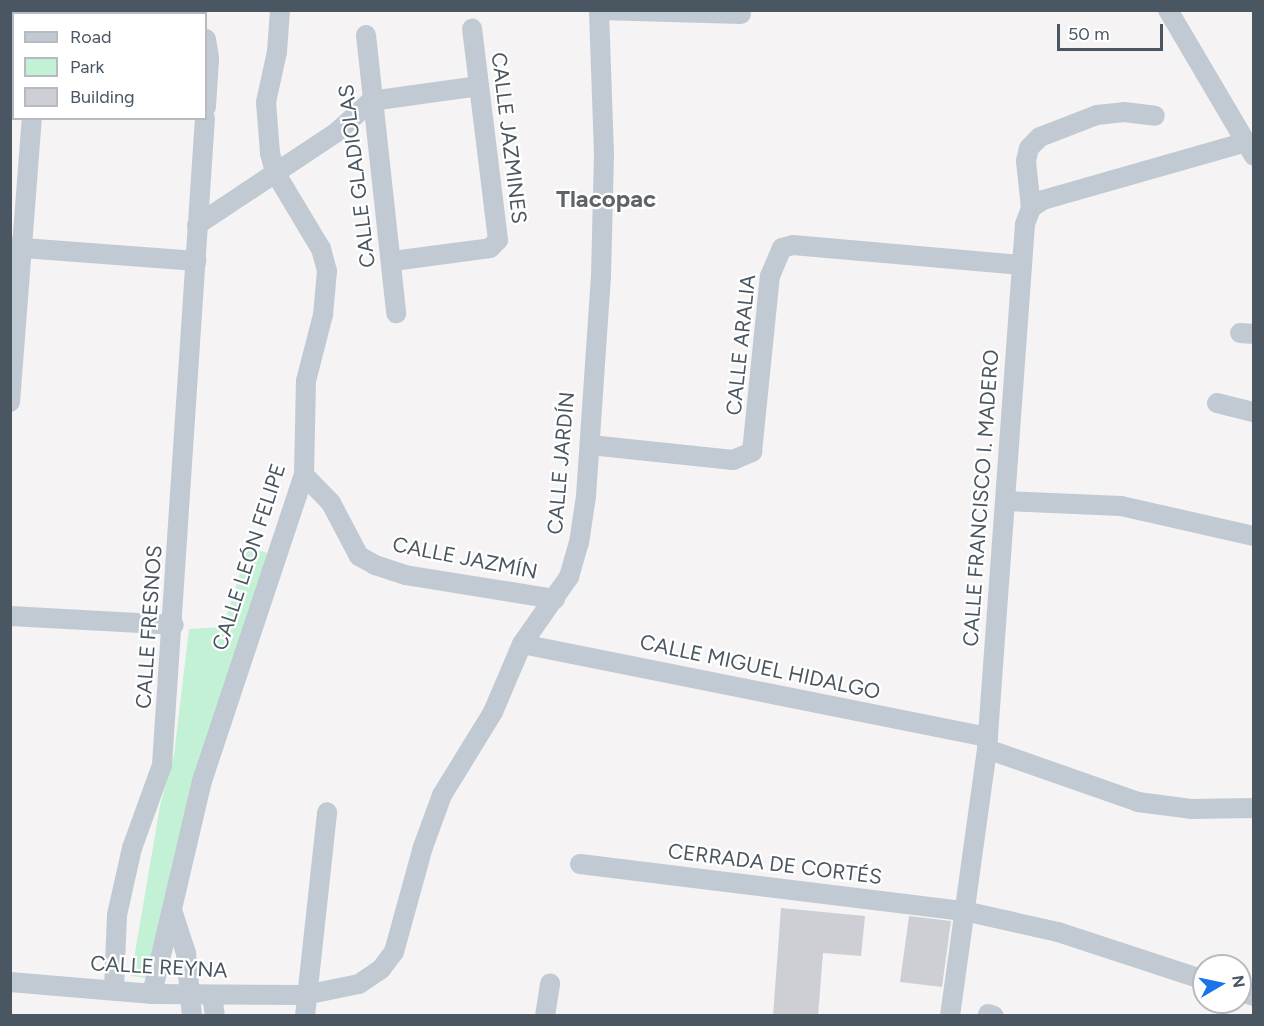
<!DOCTYPE html>
<meta charset="utf-8">
<style>
body{margin:0}
#map{position:relative;width:1264px;height:1026px;overflow:hidden;background:#f5f3f3;font-family:Figtree,sans-serif}
div>[style]{position:absolute}
[style*='--x']{left:calc(var(--x)*1px);top:calc(var(--y)*1px);width:calc(var(--w)*1px);rotate:calc(var(--a)*1deg)}
.green>*{inset:0;background:#c3f1d5}
.building>*{inset:0;background:#cdcfd5}
.minor>*{height:20px;margin:-10px;padding:0 10px;transform-origin:10px;border-radius:10px;background:#c1cad2}
span{translate:-50% -50%;white-space:nowrap;text-align:center;line-height:1.15;-webkit-text-stroke:4.5px #fff;paint-order:stroke}
.street-label{font-size:21px;color:#4a5661}
.quarter-label{font-size:24px;color:#5f6368;font-weight:700}
.frame{position:absolute;inset:0;border:12px solid #4a5661;pointer-events:none}
.legend{position:absolute;left:12px;top:12px;width:195px;height:108px;box-sizing:border-box;background:#fff;border:2px solid #b7bbc0;margin:0;padding:8px 10px;list-style:none;font-size:18px;color:#4a5661}
.legend li{display:flex;align-items:center;gap:12px;height:30px}
.legend b{width:30px;border:2px solid #b7bbc0}
.north{position:absolute;left:1192px;top:954px;width:60px;height:60px;box-sizing:border-box;background:#fff;border:2px solid #b7bbc0;border-radius:50%;rotate:81deg;font-size:16px;font-weight:700;line-height:24px;text-align:center;color:#4a5661}
.north::after{content:'';display:block;margin:auto;width:21px;height:27px;background:#1a73e8;clip-path:polygon(50% 0,100% 100%,50% 72%,0 100%)}
.scale{position:absolute;left:1057px;top:24px;width:106px;height:27px;box-sizing:border-box;border:3px solid #4a5661;border-top:0;padding-left:8px;font-size:18px;line-height:21px;white-space:nowrap;color:#4a5661;-webkit-text-stroke:4px #fff;paint-order:stroke}
</style>
<div id="map">
<div class="green">
<i style="clip-path:polygon(248px 548px,272px 554px,182px 860px,163px 980px,131px 976px,160px 806px,174px 755px,189px 629px,223px 627px)"></i>
</div>
<div class="building">
<i style="clip-path:polygon(781px 908px,865px 916px,861px 956px,823px 953px,818px 1016px,773px 1016px)"></i>
<i style="clip-path:polygon(909px 916px,951px 921px,942px 987px,900px 982px)"></i>
</div>
<div class="minor">
<i style="--x:193;--y:10;--w:4;--a:76"></i>
<i style="--x:1168;--y:10;--w:169;--a:59.5"></i>
<i style="--x:10;--y:23;--w:4;--a:0"></i>
<i style="--x:366;--y:35;--w:280;--a:83.8"></i>
<i style="--x:206;--y:39;--w:20;--a:81"></i>
<i style="--x:209;--y:59;--w:48;--a:93.6"></i>
<i style="--x:1031;--y:208;--w:47;--a:-96.1"></i>
<i style="--x:1026;--y:161;--w:13;--a:-77"></i>
<i style="--x:1029;--y:148;--w:16;--a:-45"></i>
<i style="--x:1040;--y:137;--w:61;--a:-21.1"></i>
<i style="--x:1097;--y:115;--w:27;--a:-6"></i>
<i style="--x:1124;--y:112;--w:31;--a:7"></i>
<i style="--x:197;--y:225;--w:168;--a:-33.6"></i>
<i style="--x:337;--y:132;--w:46;--a:-42.4"></i>
<i style="--x:371;--y:101;--w:109;--a:-7.9"></i>
<i style="--x:10;--y:247;--w:187;--a:4.3"></i>
<i style="--x:393;--y:261;--w:98;--a:-7.6"></i>
<i style="--x:490;--y:248;--w:11;--a:-45"></i>
<i style="--x:498;--y:240;--w:213;--a:-97"></i>
<i style="--x:1240;--y:333;--w:14;--a:4"></i>
<i style="--x:10;--y:402;--w:285;--a:-85.6"></i>
<i style="--x:1217;--y:403;--w:38;--a:14"></i>
<i style="--x:590;--y:445;--w:144;--a:6"></i>
<i style="--x:733;--y:460;--w:21;--a:-23"></i>
<i style="--x:752;--y:452;--w:177;--a:-84.2"></i>
<i style="--x:770;--y:276;--w:30;--a:-67"></i>
<i style="--x:782;--y:248;--w:11;--a:-15"></i>
<i style="--x:793;--y:245;--w:230;--a:5"></i>
<i style="--x:304;--y:475;--w:39;--a:46"></i>
<i style="--x:331;--y:503;--w:60;--a:62.2"></i>
<i style="--x:359;--y:556;--w:18;--a:29"></i>
<i style="--x:375;--y:565;--w:32;--a:18"></i>
<i style="--x:405;--y:575;--w:152;--a:9.1"></i>
<i style="--x:1006;--y:501;--w:115;--a:2.5"></i>
<i style="--x:1121;--y:506;--w:136;--a:12.7"></i>
<i style="--x:10;--y:616;--w:164;--a:3.1"></i>
<i style="--x:522;--y:644;--w:475;--a:11.3"></i>
<i style="--x:987;--y:749;--w:160;--a:19.3"></i>
<i style="--x:1138;--y:802;--w:53;--a:7.5"></i>
<i style="--x:1191;--y:809;--w:63;--a:-0.9"></i>
<i style="--x:580;--y:864;--w:387;--a:7"></i>
<i style="--x:964;--y:911;--w:96;--a:12.6"></i>
<i style="--x:1058;--y:932;--w:154;--a:18.2"></i>
<i style="--x:172;--y:910;--w:45;--a:72"></i>
<i style="--x:186;--y:953;--w:63;--a:84.6"></i>
<i style="--x:10;--y:982;--w:143;--a:4.8"></i>
<i style="--x:152;--y:994;--w:153;--a:0.4"></i>
<i style="--x:305;--y:995;--w:55;--a:-11.5"></i>
<i style="--x:359;--y:984;--w:27;--a:-34"></i>
<i style="--x:381;--y:969;--w:21;--a:-53"></i>
<i style="--x:394;--y:952;--w:109;--a:-74.6"></i>
<i style="--x:423;--y:847;--w:55;--a:-69.9"></i>
<i style="--x:442;--y:795;--w:97;--a:-58.4"></i>
<i style="--x:493;--y:712;--w:74;--a:-66.9"></i>
<i style="--x:522;--y:644;--w:82;--a:-55"></i>
<i style="--x:569;--y:577;--w:35;--a:-74"></i>
<i style="--x:579;--y:543;--w:48;--a:-81.5"></i>
<i style="--x:586;--y:496;--w:221;--a:-86.1"></i>
<i style="--x:601;--y:276;--w:122;--a:-88.6"></i>
<i style="--x:604;--y:154;--w:144;--a:-92"></i>
<i style="--x:599;--y:10;--w:142;--a:1.6"></i>
<i style="--x:114;--y:989;--w:74;--a:-87.7"></i>
<i style="--x:117;--y:915;--w:69;--a:-77.4"></i>
<i style="--x:132;--y:848;--w:88;--a:-70.1"></i>
<i style="--x:162;--y:765;--w:648;--a:-86.2"></i>
<i style="--x:1240;--y:992;--w:15;--a:16"></i>
<i style="--x:152;--y:994;--w:219;--a:-76.8"></i>
<i style="--x:202;--y:781;--w:323;--a:-71.6"></i>
<i style="--x:304;--y:475;--w:94;--a:-88.8"></i>
<i style="--x:306;--y:381;--w:68;--a:-75.6"></i>
<i style="--x:323;--y:315;--w:44;--a:-84.8"></i>
<i style="--x:327;--y:271;--w:23;--a:-105"></i>
<i style="--x:321;--y:249;--w:90;--a:-120.9"></i>
<i style="--x:275;--y:172;--w:20;--a:-105"></i>
<i style="--x:270;--y:153;--w:51;--a:-94.5"></i>
<i style="--x:266;--y:102;--w:51;--a:-77.6"></i>
<i style="--x:277;--y:52;--w:42;--a:-85.9"></i>
<i style="--x:212;--y:995;--w:21;--a:82"></i>
<i style="--x:988;--y:1014;--w:6;--a:18"></i>
<i style="--x:305;--y:1016;--w:205;--a:-83.8"></i>
<i style="--x:545;--y:1016;--w:33;--a:-81"></i>
<i style="--x:950;--y:1016;--w:270;--a:-82.1"></i>
<i style="--x:987;--y:749;--w:526;--a:-85.86"></i>
<i style="--x:1025;--y:224;--w:17;--a:-69"></i>
<i style="--x:1031;--y:208;--w:14;--a:-34"></i>
<i style="--x:1043;--y:200;--w:211;--a:-15.9"></i>
</div>
<div class="street-label">
<span style="left:509px;top:138px;rotate:83deg">CALLE JAZMINES</span>
<span style="left:357px;top:176px;rotate:-97deg">CALLE GLADIOLAS</span>
<span style="left:741px;top:345px;rotate:-84deg">CALLE ARALIA</span>
<span style="left:561px;top:463px;rotate:-85deg">CALLE JARDÍN</span>
<span style="left:981px;top:498px;rotate:-86deg">CALLE FRANCISCO I. MADERO</span>
<span style="left:249px;top:557px;rotate:-72deg">CALLE LEÓN FELIPE</span>
<span style="left:465px;top:558px;rotate:11deg">CALLE JAZMÍN</span>
<span style="left:149px;top:627px;rotate:-86deg">CALLE FRESNOS</span>
<span style="left:760px;top:667px;rotate:12deg">CALLE MIGUEL HIDALGO</span>
<span style="left:775px;top:864px;rotate:7deg">CERRADA DE CORTÉS</span>
<span style="left:159px;top:967px;rotate:3deg">CALLE REYNA</span>
</div>
<div class="quarter-label">
<span style="left:606px;top:199px">Tlacopac</span>
</div>
<div class="frame"></div>
<ul class="legend">
<li><b style="height:8px;background:#c1cad2"></b>Road</li>
<li><b style="height:16px;background:#c3f1d5"></b>Park</li>
<li><b style="height:16px;background:#cdcfd5"></b>Building</li>
</ul>
<div class="north">N</div>
<div class="scale">50 m</div>
</div>
